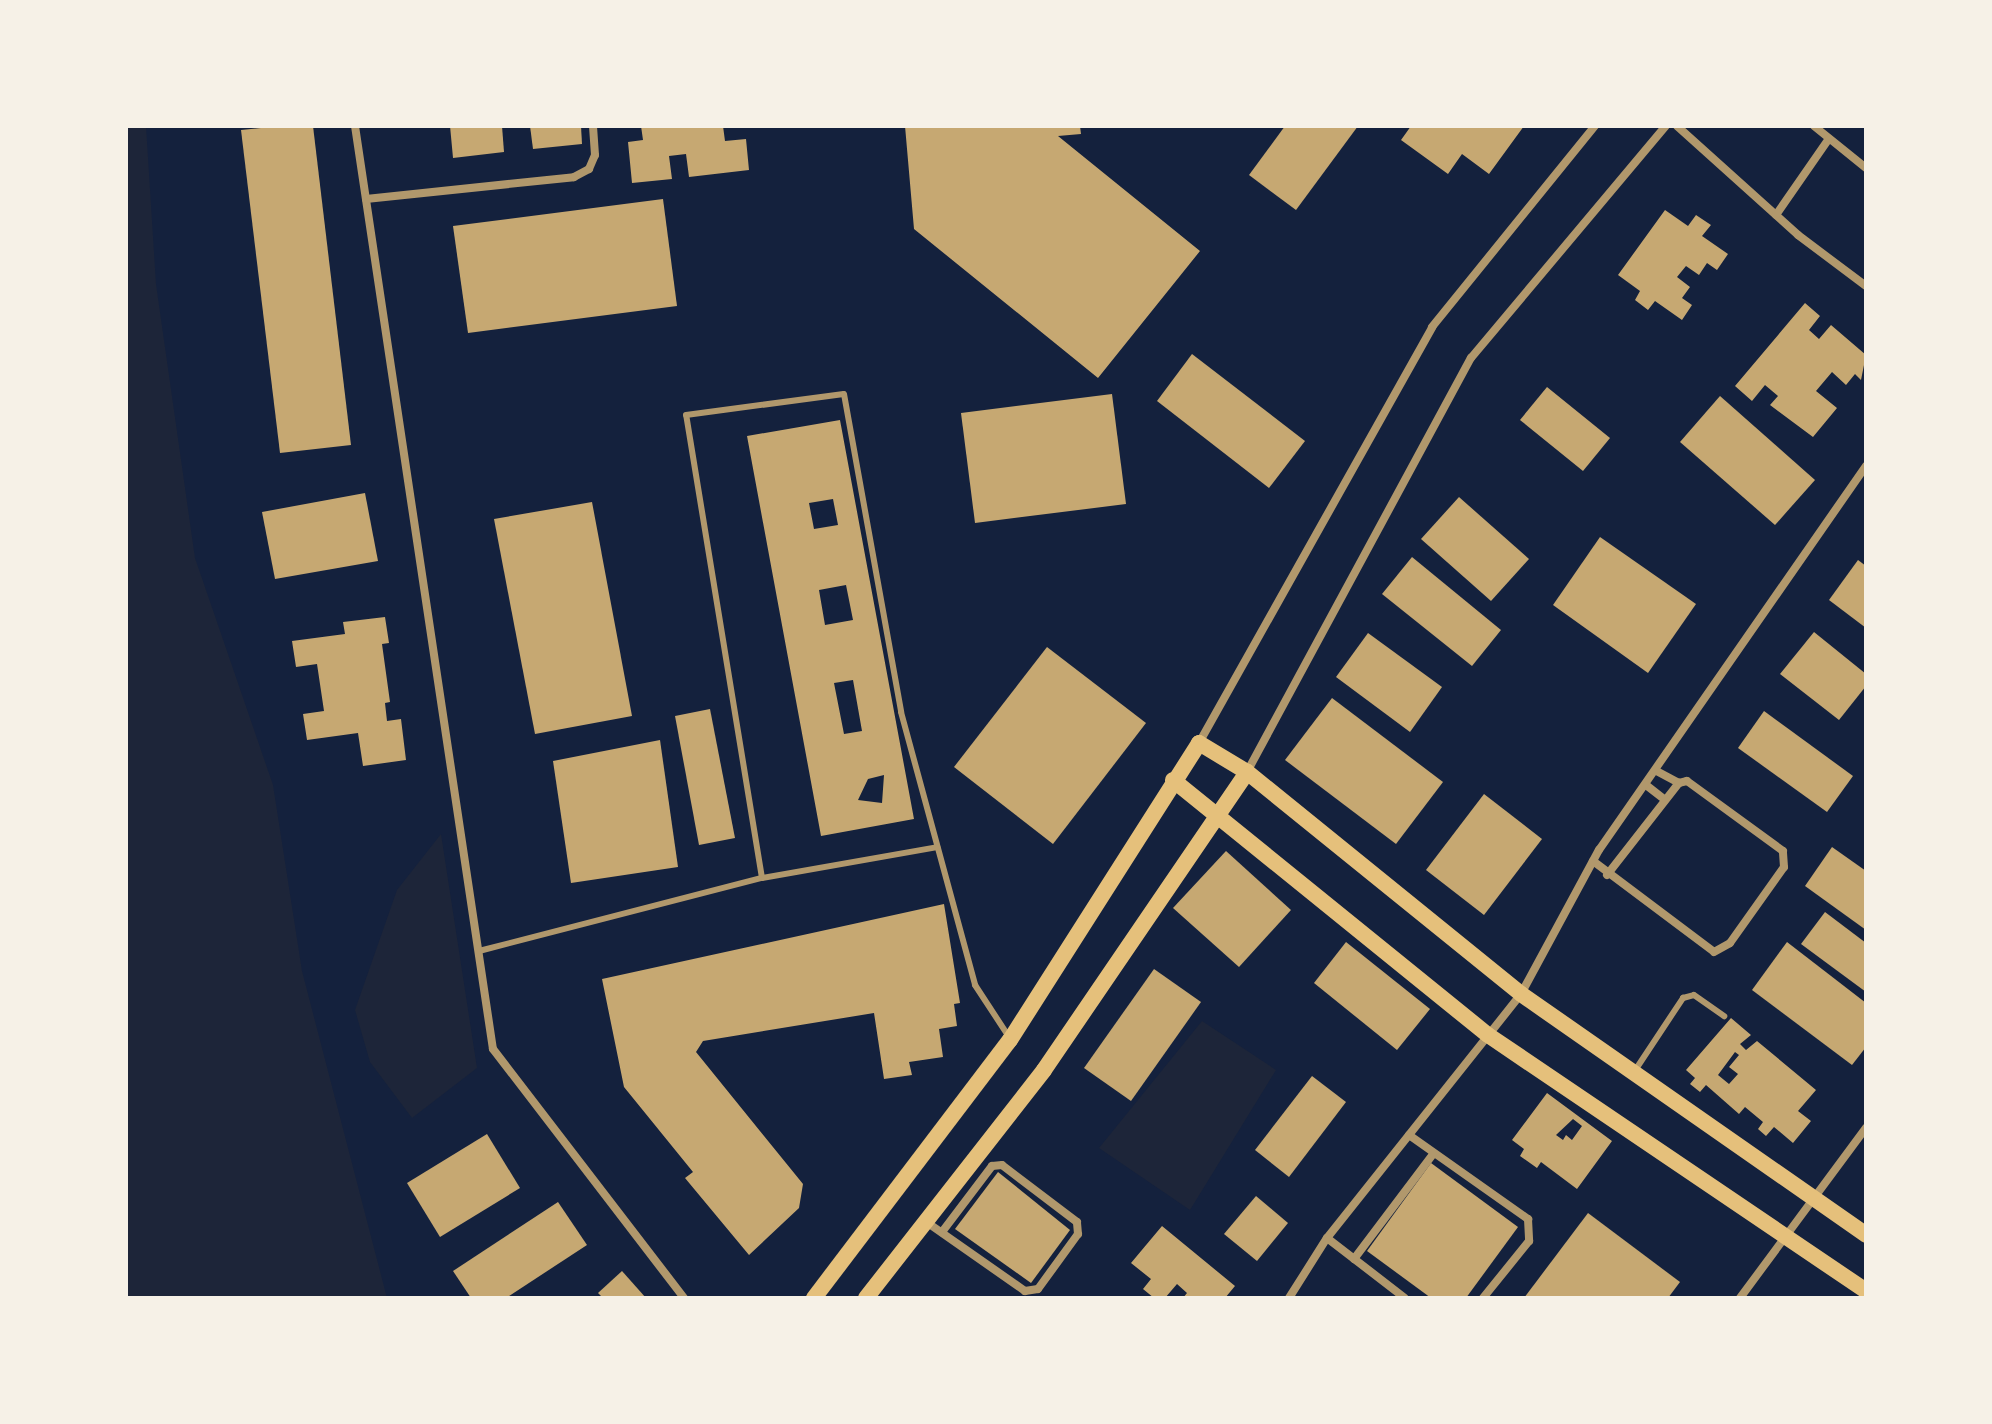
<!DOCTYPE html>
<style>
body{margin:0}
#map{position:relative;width:1992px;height:1424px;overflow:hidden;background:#14213d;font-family:"Nunito Sans",sans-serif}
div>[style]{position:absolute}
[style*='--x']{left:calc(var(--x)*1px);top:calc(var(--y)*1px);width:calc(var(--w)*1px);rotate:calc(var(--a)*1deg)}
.green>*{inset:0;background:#1d2539}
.building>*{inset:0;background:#c6a872}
.service>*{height:6px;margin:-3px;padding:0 3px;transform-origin:3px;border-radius:3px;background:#b1986c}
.minor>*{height:8px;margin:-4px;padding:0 4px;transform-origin:4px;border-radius:4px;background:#b1986c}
.secondary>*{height:16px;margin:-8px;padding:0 8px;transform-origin:8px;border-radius:8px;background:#e5c07b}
span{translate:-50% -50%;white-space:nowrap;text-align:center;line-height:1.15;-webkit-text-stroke:8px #f6f1e7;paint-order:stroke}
.frame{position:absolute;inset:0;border:128px solid #f6f1e7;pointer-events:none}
</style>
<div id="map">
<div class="green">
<i style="clip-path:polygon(126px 126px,146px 126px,156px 284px,195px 558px,273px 785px,302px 971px,387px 1298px,126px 1298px)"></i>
<i style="clip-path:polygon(441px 834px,477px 1068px,412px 1118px,370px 1062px,355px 1010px,397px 890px)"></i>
<i style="clip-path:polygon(1202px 1021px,1276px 1070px,1190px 1210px,1099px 1148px)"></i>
</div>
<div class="building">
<i style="clip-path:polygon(279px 126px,313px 126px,351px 445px,280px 453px,241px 130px)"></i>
<i style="clip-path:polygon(450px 126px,502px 126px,504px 152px,453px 158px)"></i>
<i style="clip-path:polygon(530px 126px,581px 126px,582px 144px,533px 149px)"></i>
<i style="clip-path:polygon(641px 126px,723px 126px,725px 141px,746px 139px,749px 170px,689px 177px,686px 154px,669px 156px,672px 179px,632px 183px,628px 142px,643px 140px)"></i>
<i style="clip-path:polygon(905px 126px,1080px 126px,1081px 134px,1058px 136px,1200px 251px,1098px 378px,914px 229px)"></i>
<i style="clip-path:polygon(1285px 126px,1358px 126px,1296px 210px,1249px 175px)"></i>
<i style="clip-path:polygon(1411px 126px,1524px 126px,1489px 174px,1462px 154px,1448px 174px,1401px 140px)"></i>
<i style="clip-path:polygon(663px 199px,677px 306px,468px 333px,453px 226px)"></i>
<i style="clip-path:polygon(1665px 210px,1688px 226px,1696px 215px,1711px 225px,1702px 236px,1728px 254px,1717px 270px,1707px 263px,1699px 275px,1686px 266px,1677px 277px,1690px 287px,1682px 298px,1692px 305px,1682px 320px,1655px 301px,1648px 310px,1635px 300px,1640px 291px,1618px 275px)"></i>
<i style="clip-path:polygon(1805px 303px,1820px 316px,1809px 330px,1819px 339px,1831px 325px,1866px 355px,1861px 380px,1855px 374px,1846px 385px,1832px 372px,1816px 391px,1837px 408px,1813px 437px,1770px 405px,1778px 396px,1765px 385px,1752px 401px,1735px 386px)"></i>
<i style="clip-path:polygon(1192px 354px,1305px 441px,1269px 488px,1157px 401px)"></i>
<i style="clip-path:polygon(1547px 387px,1610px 438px,1583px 471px,1520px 420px)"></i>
<i style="clip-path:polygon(1112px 394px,1126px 504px,975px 523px,961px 413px)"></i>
<i style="clip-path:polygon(1720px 396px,1815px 480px,1775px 525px,1680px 442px)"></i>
<i style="clip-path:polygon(evenodd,840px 420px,914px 819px,821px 836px,747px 436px,840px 420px,833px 499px,838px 525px,814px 529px,809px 503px,833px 499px,840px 420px,846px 585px,853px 620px,825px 625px,819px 590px,846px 585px,840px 420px,853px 680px,862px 731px,844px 734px,834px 683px,853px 680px,840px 420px,884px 775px,882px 803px,858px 800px,868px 779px,884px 775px)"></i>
<i style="clip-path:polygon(365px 493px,378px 561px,275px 579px,262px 512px)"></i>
<i style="clip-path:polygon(1459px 497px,1529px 559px,1491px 601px,1421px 539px)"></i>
<i style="clip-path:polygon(592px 502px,632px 716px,535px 734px,494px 519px)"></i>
<i style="clip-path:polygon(1600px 537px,1696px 604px,1648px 673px,1553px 605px)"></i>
<i style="clip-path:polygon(1412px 557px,1501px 630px,1472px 666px,1382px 594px)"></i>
<i style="clip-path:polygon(1858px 560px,1866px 566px,1866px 628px,1829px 600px)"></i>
<i style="clip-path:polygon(385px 617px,389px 643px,382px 644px,390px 702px,385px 703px,387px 721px,401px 719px,406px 760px,363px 766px,358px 733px,307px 740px,303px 714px,324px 711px,317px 664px,296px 667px,292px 641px,345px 634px,343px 622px)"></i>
<i style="clip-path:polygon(1814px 632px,1866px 674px,1866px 686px,1839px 720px,1780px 674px)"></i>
<i style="clip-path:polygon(1368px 633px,1442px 687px,1410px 732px,1336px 677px)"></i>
<i style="clip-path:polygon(1047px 647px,1146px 723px,1053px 844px,954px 767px)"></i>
<i style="clip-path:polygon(1332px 698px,1443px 782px,1396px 844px,1285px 760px)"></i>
<i style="clip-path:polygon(710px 709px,735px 838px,699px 845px,675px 716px)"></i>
<i style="clip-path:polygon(1764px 711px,1853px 776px,1827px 812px,1738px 748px)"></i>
<i style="clip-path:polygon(660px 740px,678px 867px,571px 883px,553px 761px)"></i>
<i style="clip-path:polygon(1484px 794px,1542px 839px,1484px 915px,1426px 870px)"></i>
<i style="clip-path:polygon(1832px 847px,1866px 871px,1866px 930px,1805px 886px)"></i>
<i style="clip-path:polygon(1226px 851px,1291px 910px,1239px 967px,1173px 908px)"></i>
<i style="clip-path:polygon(944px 904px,960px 1003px,954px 1004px,957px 1026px,939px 1029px,943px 1057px,909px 1062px,912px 1075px,884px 1079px,874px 1013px,703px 1041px,696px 1052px,803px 1184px,799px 1208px,749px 1255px,685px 1178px,693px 1172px,624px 1087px,602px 979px)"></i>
<i style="clip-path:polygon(1825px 912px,1866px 943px,1866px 992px,1801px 944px)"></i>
<i style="clip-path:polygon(1346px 942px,1430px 1009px,1397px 1050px,1314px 983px)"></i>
<i style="clip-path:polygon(1787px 942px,1866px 1003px,1866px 1047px,1852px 1065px,1752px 990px)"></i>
<i style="clip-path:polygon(1154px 969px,1201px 1002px,1131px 1101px,1084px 1068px)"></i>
<i style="clip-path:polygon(evenodd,1731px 1018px,1751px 1035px,1740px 1044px,1746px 1050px,1757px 1041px,1816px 1090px,1798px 1111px,1811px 1121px,1793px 1143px,1774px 1127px,1766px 1136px,1758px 1129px,1763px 1122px,1745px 1107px,1739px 1114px,1706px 1085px,1700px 1092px,1690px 1084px,1695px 1078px,1686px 1070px,1731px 1018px,1735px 1052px,1739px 1055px,1729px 1067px,1738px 1074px,1729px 1084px,1718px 1075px,1735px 1052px)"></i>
<i style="clip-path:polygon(1312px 1076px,1346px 1102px,1289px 1177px,1255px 1150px)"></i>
<i style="clip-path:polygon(evenodd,1547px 1093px,1612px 1141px,1577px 1189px,1541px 1162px,1537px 1168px,1520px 1156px,1524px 1149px,1512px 1140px,1547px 1093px,1573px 1119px,1582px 1126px,1572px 1140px,1566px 1135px,1563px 1140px,1556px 1135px,1573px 1119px)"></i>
<i style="clip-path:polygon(487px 1134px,520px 1188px,440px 1237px,407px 1183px)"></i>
<i style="clip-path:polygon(1431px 1163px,1518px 1227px,1466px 1298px,1431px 1298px,1367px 1251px)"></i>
<i style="clip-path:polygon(998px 1172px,1070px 1230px,1031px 1283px,955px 1229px)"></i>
<i style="clip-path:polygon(1256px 1196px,1288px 1223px,1257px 1261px,1224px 1234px)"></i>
<i style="clip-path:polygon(558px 1202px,587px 1245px,506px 1298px,471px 1298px,453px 1271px)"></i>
<i style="clip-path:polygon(1588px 1213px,1680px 1282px,1668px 1298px,1524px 1298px)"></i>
<i style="clip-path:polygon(1162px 1226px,1235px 1286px,1225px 1298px,1183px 1298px,1187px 1293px,1177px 1284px,1165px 1298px,1154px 1298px,1143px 1289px,1151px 1279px,1131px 1263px)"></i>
<i style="clip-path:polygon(622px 1271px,646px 1298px,603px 1298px,598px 1293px)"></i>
</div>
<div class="service">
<i style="--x:762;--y:878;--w:469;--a:-99.3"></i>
<i style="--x:686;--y:415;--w:159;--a:-7.6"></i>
<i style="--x:844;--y:394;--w:323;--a:79.8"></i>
<i style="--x:901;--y:712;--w:283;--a:74.8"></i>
<i style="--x:975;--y:985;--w:62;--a:56.8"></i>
<i style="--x:479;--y:951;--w:292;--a:-14.5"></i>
<i style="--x:762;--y:878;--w:178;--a:-10"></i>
<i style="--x:1634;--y:1072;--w:89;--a:-56.5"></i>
<i style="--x:1683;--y:998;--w:11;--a:-15"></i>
<i style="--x:1694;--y:995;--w:37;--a:35"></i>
</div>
<div class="minor">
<i style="--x:355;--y:126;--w:933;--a:81.5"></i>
<i style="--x:493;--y:1049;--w:314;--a:52.5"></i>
<i style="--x:1677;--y:126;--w:163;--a:42"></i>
<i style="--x:1798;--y:235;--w:85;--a:36.9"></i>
<i style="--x:1814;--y:126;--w:67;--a:38.9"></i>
<i style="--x:366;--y:199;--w:209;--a:-6"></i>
<i style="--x:574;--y:177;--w:17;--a:-28"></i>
<i style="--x:589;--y:169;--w:15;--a:-67"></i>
<i style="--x:595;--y:155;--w:29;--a:-94"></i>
<i style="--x:1776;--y:215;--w:91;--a:-55.3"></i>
<i style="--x:1199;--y:743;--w:477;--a:-60.7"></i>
<i style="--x:1432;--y:327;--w:259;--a:-51"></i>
<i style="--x:1247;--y:772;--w:471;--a:-61.6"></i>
<i style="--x:1471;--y:358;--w:303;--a:-50"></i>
<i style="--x:1646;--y:785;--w:23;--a:38"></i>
<i style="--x:1593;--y:861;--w:151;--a:36.9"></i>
<i style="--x:1714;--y:952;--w:18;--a:-29"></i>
<i style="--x:1730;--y:943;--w:93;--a:-54.6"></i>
<i style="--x:1784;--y:867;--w:16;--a:-94"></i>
<i style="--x:1783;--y:851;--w:119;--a:-143.9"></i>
<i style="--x:1687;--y:781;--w:8;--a:166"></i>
<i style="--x:1679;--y:783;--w:26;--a:-152"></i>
<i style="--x:1607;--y:875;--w:117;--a:-52"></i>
<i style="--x:1409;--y:1135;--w:146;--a:35.2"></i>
<i style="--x:1528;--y:1219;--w:22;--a:87"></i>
<i style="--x:1529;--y:1241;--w:73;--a:128.9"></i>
<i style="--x:925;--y:1221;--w:122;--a:35"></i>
<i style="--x:1025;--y:1291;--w:13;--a:-9"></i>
<i style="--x:1038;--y:1289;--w:68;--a:-54"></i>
<i style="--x:1078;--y:1234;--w:12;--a:-95"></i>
<i style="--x:1077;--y:1222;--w:94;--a:-142.8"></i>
<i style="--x:1002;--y:1165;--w:10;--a:174"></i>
<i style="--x:992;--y:1166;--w:83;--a:127.1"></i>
<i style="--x:1327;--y:1238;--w:98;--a:37.6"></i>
<i style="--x:1354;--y:1259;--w:131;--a:-53"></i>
<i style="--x:1289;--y:1298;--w:71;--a:-57.7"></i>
<i style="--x:1327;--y:1238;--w:312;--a:-51.5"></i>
<i style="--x:1521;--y:994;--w:164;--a:-61.6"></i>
<i style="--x:1599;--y:850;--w:468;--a:-55.2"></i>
<i style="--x:1740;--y:1298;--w:212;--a:-53.5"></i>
</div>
<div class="secondary">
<i style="--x:1173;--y:780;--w:405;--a:39"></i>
<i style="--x:1488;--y:1035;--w:457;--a:34.1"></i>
<i style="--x:814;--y:1298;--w:324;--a:-52.8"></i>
<i style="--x:1010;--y:1040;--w:352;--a:-57.5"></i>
<i style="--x:1199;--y:743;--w:56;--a:31.1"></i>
<i style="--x:1247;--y:772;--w:353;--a:39"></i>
<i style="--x:1521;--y:994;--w:421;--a:34.9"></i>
<i style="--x:866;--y:1298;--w:289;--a:-52"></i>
<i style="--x:1044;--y:1070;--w:361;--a:-55.7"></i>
</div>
<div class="frame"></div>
</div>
